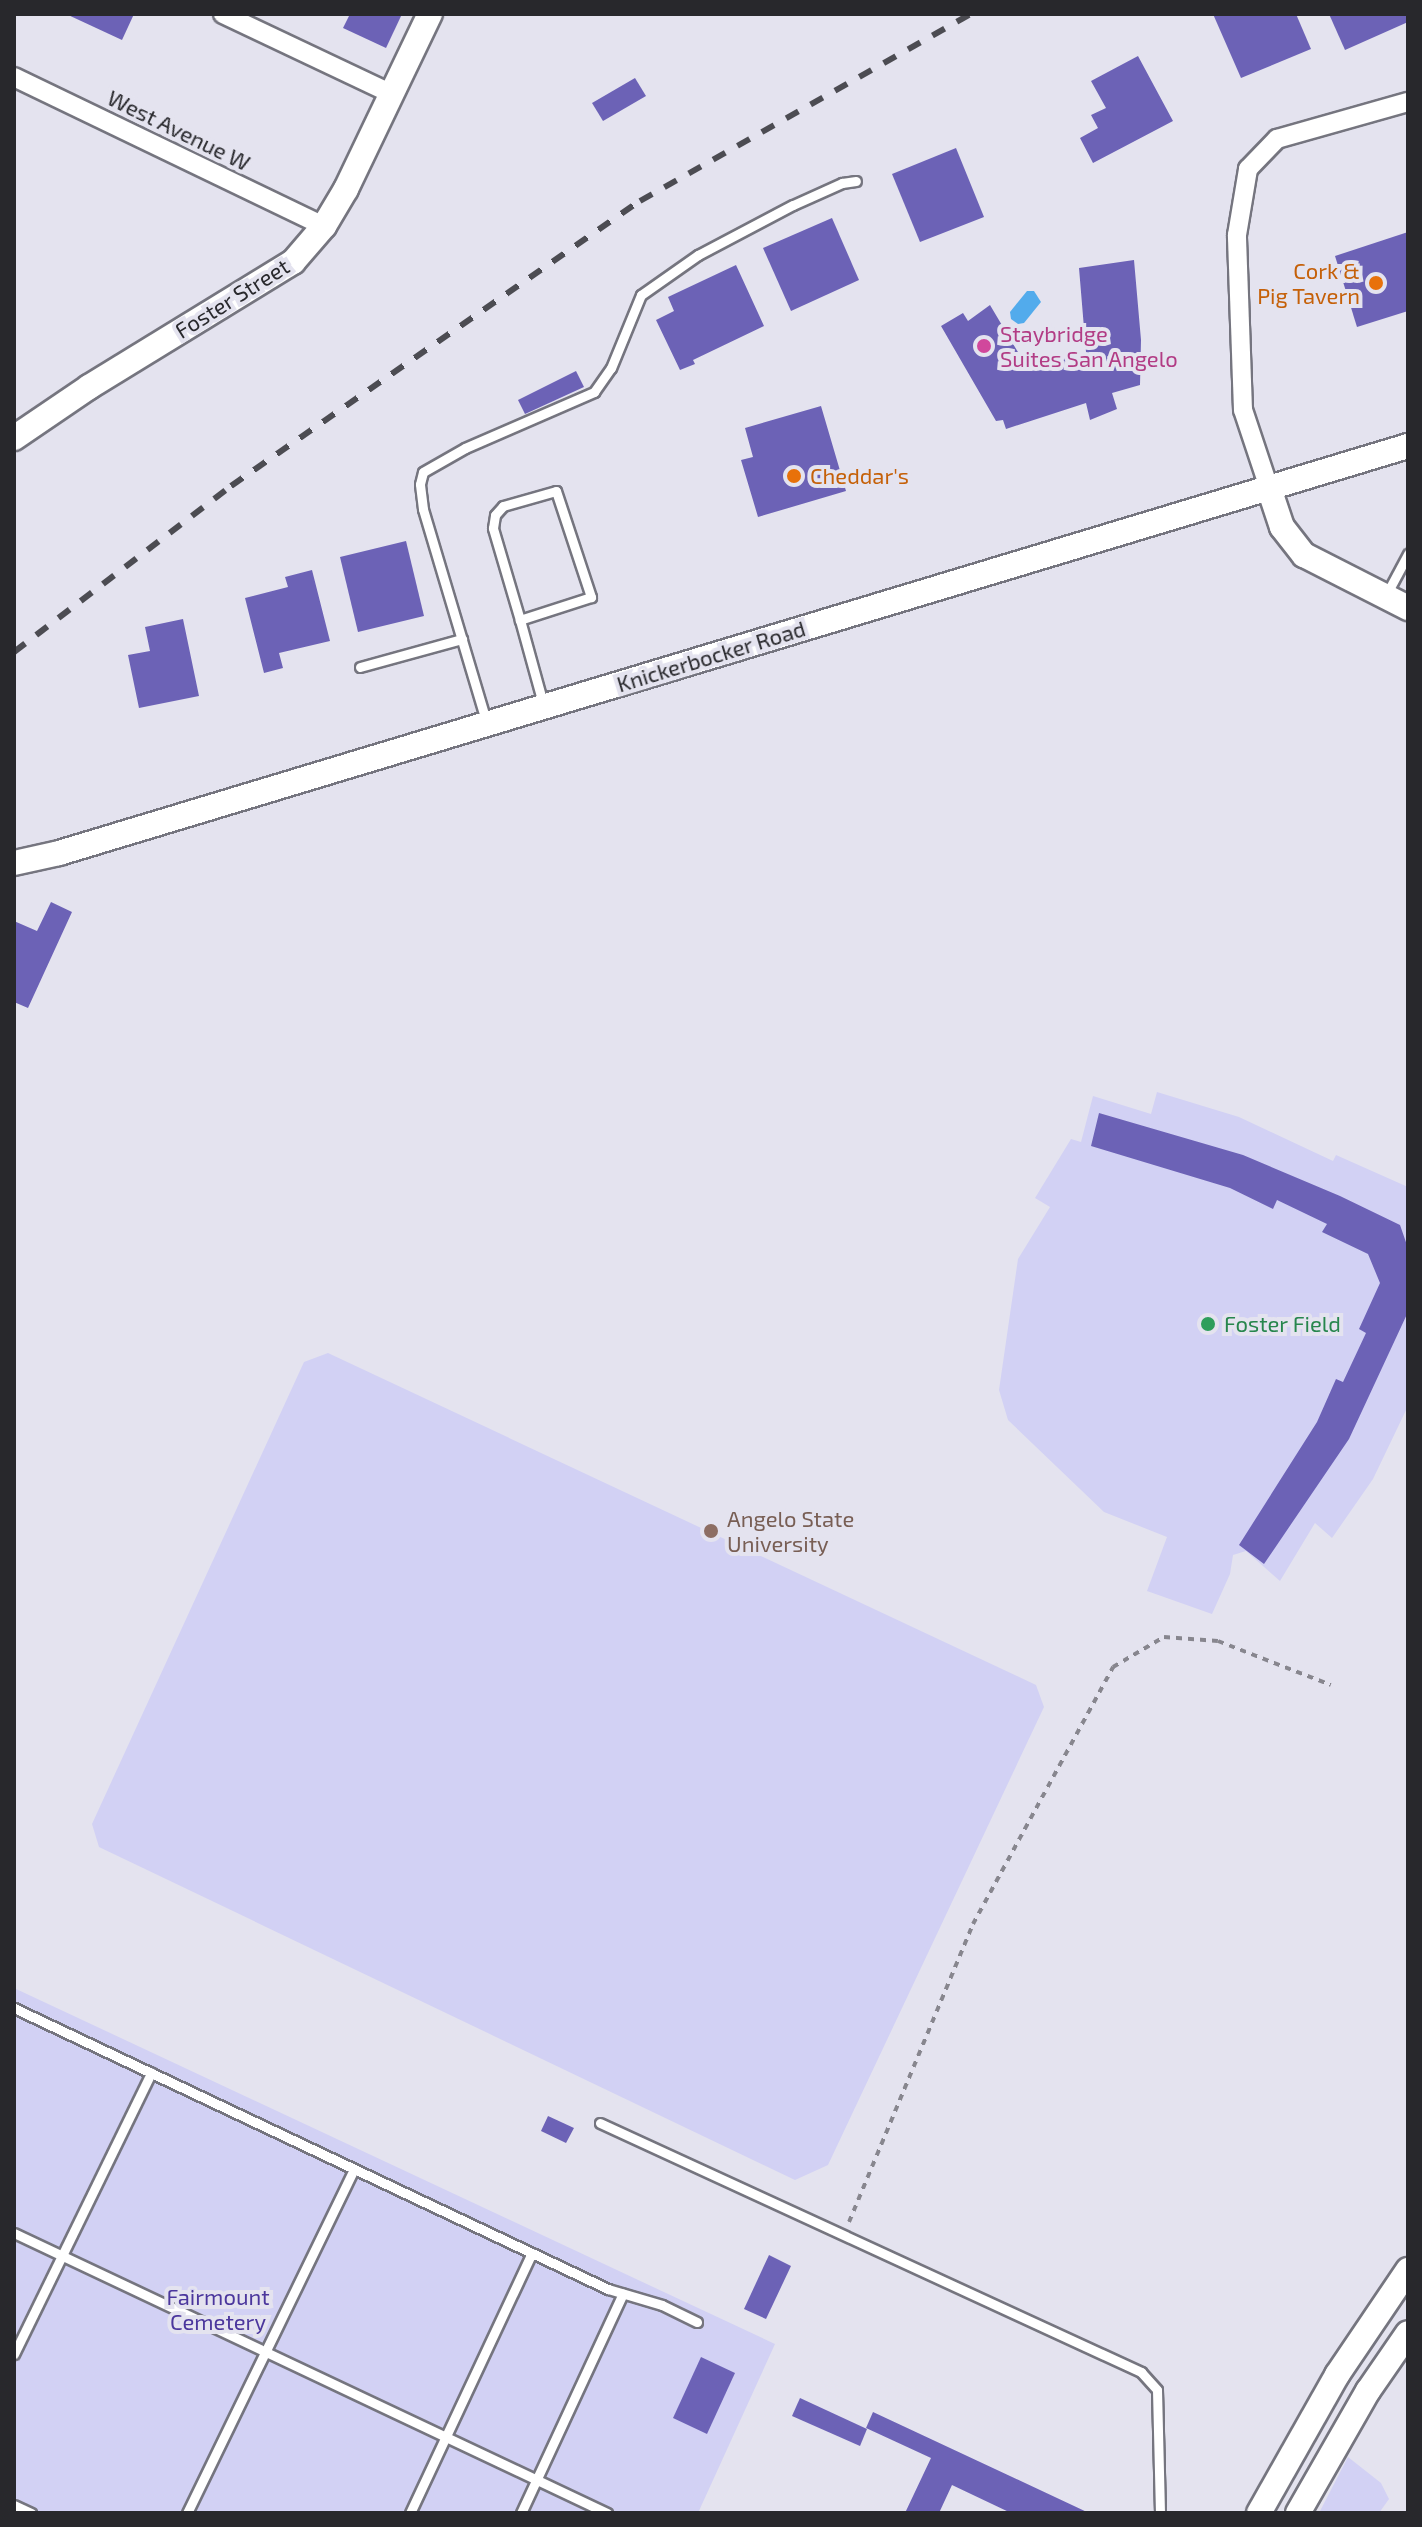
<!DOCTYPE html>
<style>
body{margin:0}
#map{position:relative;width:1422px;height:2527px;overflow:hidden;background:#e4e3ef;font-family:"Exo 2",sans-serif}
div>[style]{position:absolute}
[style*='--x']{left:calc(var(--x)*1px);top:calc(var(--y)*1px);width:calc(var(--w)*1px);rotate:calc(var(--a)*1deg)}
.green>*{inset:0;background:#d2d1f4}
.water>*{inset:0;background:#52abec}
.building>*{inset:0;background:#6c62b6}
.path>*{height:4px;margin-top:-2px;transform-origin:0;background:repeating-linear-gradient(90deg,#87868e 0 6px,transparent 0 12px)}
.roads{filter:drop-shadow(2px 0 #75757f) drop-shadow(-2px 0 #75757f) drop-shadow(0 2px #75757f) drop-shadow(0 -2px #75757f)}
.lane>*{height:9px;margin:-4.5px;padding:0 4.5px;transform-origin:4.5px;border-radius:4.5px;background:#fff}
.street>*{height:18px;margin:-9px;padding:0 9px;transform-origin:9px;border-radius:9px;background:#fff}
.secondary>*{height:24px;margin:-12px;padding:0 12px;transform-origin:12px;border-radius:12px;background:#fff}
.rail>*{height:6px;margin-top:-3px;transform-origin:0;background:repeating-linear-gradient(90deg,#4c4c52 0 14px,transparent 0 28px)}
.dots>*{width:22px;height:22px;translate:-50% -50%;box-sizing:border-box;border:4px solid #e4e3ef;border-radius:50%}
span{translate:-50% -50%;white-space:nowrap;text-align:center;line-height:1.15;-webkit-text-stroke:8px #e4e3ef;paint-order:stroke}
.street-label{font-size:22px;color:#28282c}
.food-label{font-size:22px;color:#c56008}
.right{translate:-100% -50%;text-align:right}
.left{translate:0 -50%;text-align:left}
.hotel-label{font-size:22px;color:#b23c85}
.leisure-label{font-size:22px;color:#27864d}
.education-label{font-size:22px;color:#785e54}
.park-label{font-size:22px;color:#4b379d}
.frame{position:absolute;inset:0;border:16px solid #28282c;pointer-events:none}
</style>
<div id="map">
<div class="green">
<i style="clip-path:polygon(1157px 1092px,1239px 1117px,1333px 1161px,1336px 1155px,1408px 1187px,1408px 1406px,1373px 1479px,1332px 1538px,1315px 1523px,1280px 1581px,1246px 1551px,1233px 1555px,1230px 1574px,1212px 1614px,1147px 1591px,1167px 1537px,1104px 1512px,1008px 1420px,999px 1390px,1018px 1259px,1050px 1207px,1035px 1198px,1071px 1139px,1081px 1142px,1093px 1096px,1151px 1114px)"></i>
<i style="clip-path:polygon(328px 1353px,1036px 1685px,1044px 1707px,828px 2165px,795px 2180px,99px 1847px,92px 1824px,304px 1362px)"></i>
<i style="clip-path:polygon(14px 1988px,775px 2344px,698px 2513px,14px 2513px)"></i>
<i style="clip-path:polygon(1348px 2457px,1381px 2483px,1389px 2499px,1379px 2513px,1319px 2513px)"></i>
</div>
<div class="water">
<i style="clip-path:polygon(1034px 291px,1041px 302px,1024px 323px,1018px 324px,1011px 319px,1010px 312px,1027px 291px)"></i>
</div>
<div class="building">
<i style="clip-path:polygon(66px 14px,134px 14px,122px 40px)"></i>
<i style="clip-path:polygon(350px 14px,402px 14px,386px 48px,343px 28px)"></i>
<i style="clip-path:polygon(1213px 14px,1296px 14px,1311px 49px,1241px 78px)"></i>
<i style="clip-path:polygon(1329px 14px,1408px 14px,1408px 22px,1345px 50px)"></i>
<i style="clip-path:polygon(1138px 56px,1173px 121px,1093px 163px,1080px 138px,1098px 128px,1091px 115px,1106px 108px,1091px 81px)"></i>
<i style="clip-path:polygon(635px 78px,646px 96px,603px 121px,592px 103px)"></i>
<i style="clip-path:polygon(956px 148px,984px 217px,920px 242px,892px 174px)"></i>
<i style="clip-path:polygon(832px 218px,859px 280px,791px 311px,763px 248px)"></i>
<i style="clip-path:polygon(1408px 232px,1408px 311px,1357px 327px,1335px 256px)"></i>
<i style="clip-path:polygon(1134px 260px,1141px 340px,1140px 385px,1112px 393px,1117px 409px,1090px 420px,1086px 403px,1006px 429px,1003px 420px,996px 421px,941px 326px,963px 313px,968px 321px,990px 305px,1028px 369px,1086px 352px,1079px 268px)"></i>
<i style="clip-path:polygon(736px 265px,764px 326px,693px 360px,695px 364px,680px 370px,656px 320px,674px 311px,668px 297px)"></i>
<i style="clip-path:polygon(576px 371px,584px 387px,525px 414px,518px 400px)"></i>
<i style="clip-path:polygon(821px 406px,846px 491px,758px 517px,741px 460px,753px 457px,745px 428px)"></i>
<i style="clip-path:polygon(406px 541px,424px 616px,358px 632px,340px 557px)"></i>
<i style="clip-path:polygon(312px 570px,330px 641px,279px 653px,283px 668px,264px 673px,245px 598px,288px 587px,285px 577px)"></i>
<i style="clip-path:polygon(183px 619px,199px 696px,139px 708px,128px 655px,150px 651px,145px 627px)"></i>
<i style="clip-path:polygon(51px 902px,72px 912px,28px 1008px,14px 1002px,14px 921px,37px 931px)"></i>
<i style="clip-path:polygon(1099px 1113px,1243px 1155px,1340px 1196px,1400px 1225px,1408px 1248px,1408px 1312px,1349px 1439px,1264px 1564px,1239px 1545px,1317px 1422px,1336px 1379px,1343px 1382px,1366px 1333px,1359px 1329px,1380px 1283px,1368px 1254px,1322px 1232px,1327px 1224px,1277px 1200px,1273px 1209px,1230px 1188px,1091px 1146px)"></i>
<i style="clip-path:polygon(548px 2116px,574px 2128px,566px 2143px,541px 2131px)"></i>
<i style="clip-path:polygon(769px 2255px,791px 2266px,766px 2319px,744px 2309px)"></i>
<i style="clip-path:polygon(701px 2357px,735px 2373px,707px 2434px,673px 2418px)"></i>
<i style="clip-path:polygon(800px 2398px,867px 2429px,860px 2446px,792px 2416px)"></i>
<i style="clip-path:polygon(873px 2412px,1089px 2513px,1011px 2513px,952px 2485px,939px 2513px,905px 2513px,931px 2458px,866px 2428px)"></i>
</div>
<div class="path">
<i style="--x:849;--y:2222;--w:323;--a:-67.4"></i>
<i style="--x:973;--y:1924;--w:293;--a:-61.4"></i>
<i style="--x:1113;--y:1667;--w:59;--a:-30.5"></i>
<i style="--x:1164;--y:1637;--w:54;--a:4.2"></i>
<i style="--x:1218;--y:1641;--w:121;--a:21.3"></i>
</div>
<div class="roads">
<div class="lane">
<i style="--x:1385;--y:597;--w:49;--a:-61.9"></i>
<i style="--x:520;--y:620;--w:96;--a:-106.4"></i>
<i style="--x:493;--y:528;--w:13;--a:-81"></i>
<i style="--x:495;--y:515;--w:12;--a:-48"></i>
<i style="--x:503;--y:506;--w:55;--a:-15.8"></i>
<i style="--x:556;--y:491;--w:112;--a:71.7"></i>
<i style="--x:591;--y:597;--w:75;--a:162.1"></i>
<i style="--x:520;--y:620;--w:90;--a:74.6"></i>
<i style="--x:360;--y:667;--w:106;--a:-15.4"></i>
<i style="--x:487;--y:724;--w:224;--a:-106.6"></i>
<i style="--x:423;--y:509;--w:25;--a:-97"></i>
<i style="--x:420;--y:484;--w:12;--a:-76"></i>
<i style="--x:423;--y:472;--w:48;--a:-29.7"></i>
<i style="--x:465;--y:448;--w:141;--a:-23.5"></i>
<i style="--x:594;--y:392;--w:29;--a:-55"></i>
<i style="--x:611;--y:368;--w:79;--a:-67.7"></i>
<i style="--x:641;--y:295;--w:70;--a:-35.1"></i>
<i style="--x:698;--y:255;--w:107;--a:-27.8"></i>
<i style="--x:793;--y:205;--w:54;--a:-24.2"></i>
<i style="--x:842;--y:183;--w:14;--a:-8"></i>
<i style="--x:14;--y:2008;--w:657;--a:25.32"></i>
<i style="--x:608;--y:2289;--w:56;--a:16.5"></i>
<i style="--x:662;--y:2305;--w:39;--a:26"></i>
<i style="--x:600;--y:2123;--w:596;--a:24.71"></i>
<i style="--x:1141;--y:2372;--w:24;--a:48"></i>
<i style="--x:1157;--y:2390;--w:123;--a:88.6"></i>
<i style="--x:14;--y:2233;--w:656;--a:25.28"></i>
<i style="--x:14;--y:2354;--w:313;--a:-64"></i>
<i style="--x:14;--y:2505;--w:19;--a:25"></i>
<i style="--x:187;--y:2513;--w:382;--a:-64.1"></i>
<i style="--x:410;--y:2513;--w:287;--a:-64.9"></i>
<i style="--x:521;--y:2513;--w:242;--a:-65.1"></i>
</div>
<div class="street">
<i style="--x:223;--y:14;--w:187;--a:25.3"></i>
<i style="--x:14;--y:77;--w:344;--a:25.7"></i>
<i style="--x:1269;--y:488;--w:82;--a:-108.4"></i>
<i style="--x:1243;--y:410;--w:175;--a:-92"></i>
<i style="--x:1237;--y:235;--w:67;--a:-80.5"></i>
<i style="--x:1248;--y:169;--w:42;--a:-46"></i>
<i style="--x:1277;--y:139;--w:136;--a:-15.8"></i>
</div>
<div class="secondary">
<i style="--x:14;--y:438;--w:91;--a:-34.2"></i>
<i style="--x:89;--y:387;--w:239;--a:-31.5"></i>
<i style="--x:293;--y:262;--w:48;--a:-49.3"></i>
<i style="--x:324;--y:226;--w:43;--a:-59.3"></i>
<i style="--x:346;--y:189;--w:194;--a:-64.4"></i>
<i style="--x:1269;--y:488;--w:41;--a:71.6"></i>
<i style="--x:1282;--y:527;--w:36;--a:52"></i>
<i style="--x:1304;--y:555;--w:117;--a:27"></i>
<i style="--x:14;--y:863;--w:46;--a:-12.5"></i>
<i style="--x:59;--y:853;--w:1409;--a:-16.79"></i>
<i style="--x:1259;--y:2513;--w:159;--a:-60.5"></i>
<i style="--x:1337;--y:2375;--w:127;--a:-55.9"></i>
<i style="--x:1298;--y:2513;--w:141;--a:-60.2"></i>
<i style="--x:1368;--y:2391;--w:70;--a:-55.4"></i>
</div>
</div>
<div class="rail">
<i style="--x:14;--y:652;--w:273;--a:-37.4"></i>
<i style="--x:231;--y:486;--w:499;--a:-34.9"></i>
<i style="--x:640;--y:201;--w:380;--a:-29.5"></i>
</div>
<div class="dots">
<i style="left:1376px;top:283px;background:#e8710a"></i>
<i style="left:984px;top:346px;background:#d1479c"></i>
<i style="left:794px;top:476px;background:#e8710a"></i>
<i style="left:1208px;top:1324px;background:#2e9e5b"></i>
<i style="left:711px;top:1531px;background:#8d6e63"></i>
</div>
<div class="street-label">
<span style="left:179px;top:130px;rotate:26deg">West Avenue W</span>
<span style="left:232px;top:298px;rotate:-32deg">Foster Street</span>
<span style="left:711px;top:656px;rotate:-17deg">Knickerbocker Road</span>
</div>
<div class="food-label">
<span class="right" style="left:1360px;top:283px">Cork &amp;<br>Pig Tavern</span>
<span class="left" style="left:810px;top:476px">Cheddar's</span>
</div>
<div class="hotel-label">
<span class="left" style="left:1000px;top:346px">Staybridge<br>Suites San Angelo</span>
</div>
<div class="leisure-label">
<span class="left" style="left:1224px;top:1324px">Foster Field</span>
</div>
<div class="education-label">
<span class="left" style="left:727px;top:1531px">Angelo State<br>University</span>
</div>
<div class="park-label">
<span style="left:218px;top:2309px">Fairmount<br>Cemetery</span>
</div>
<div class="frame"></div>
</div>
